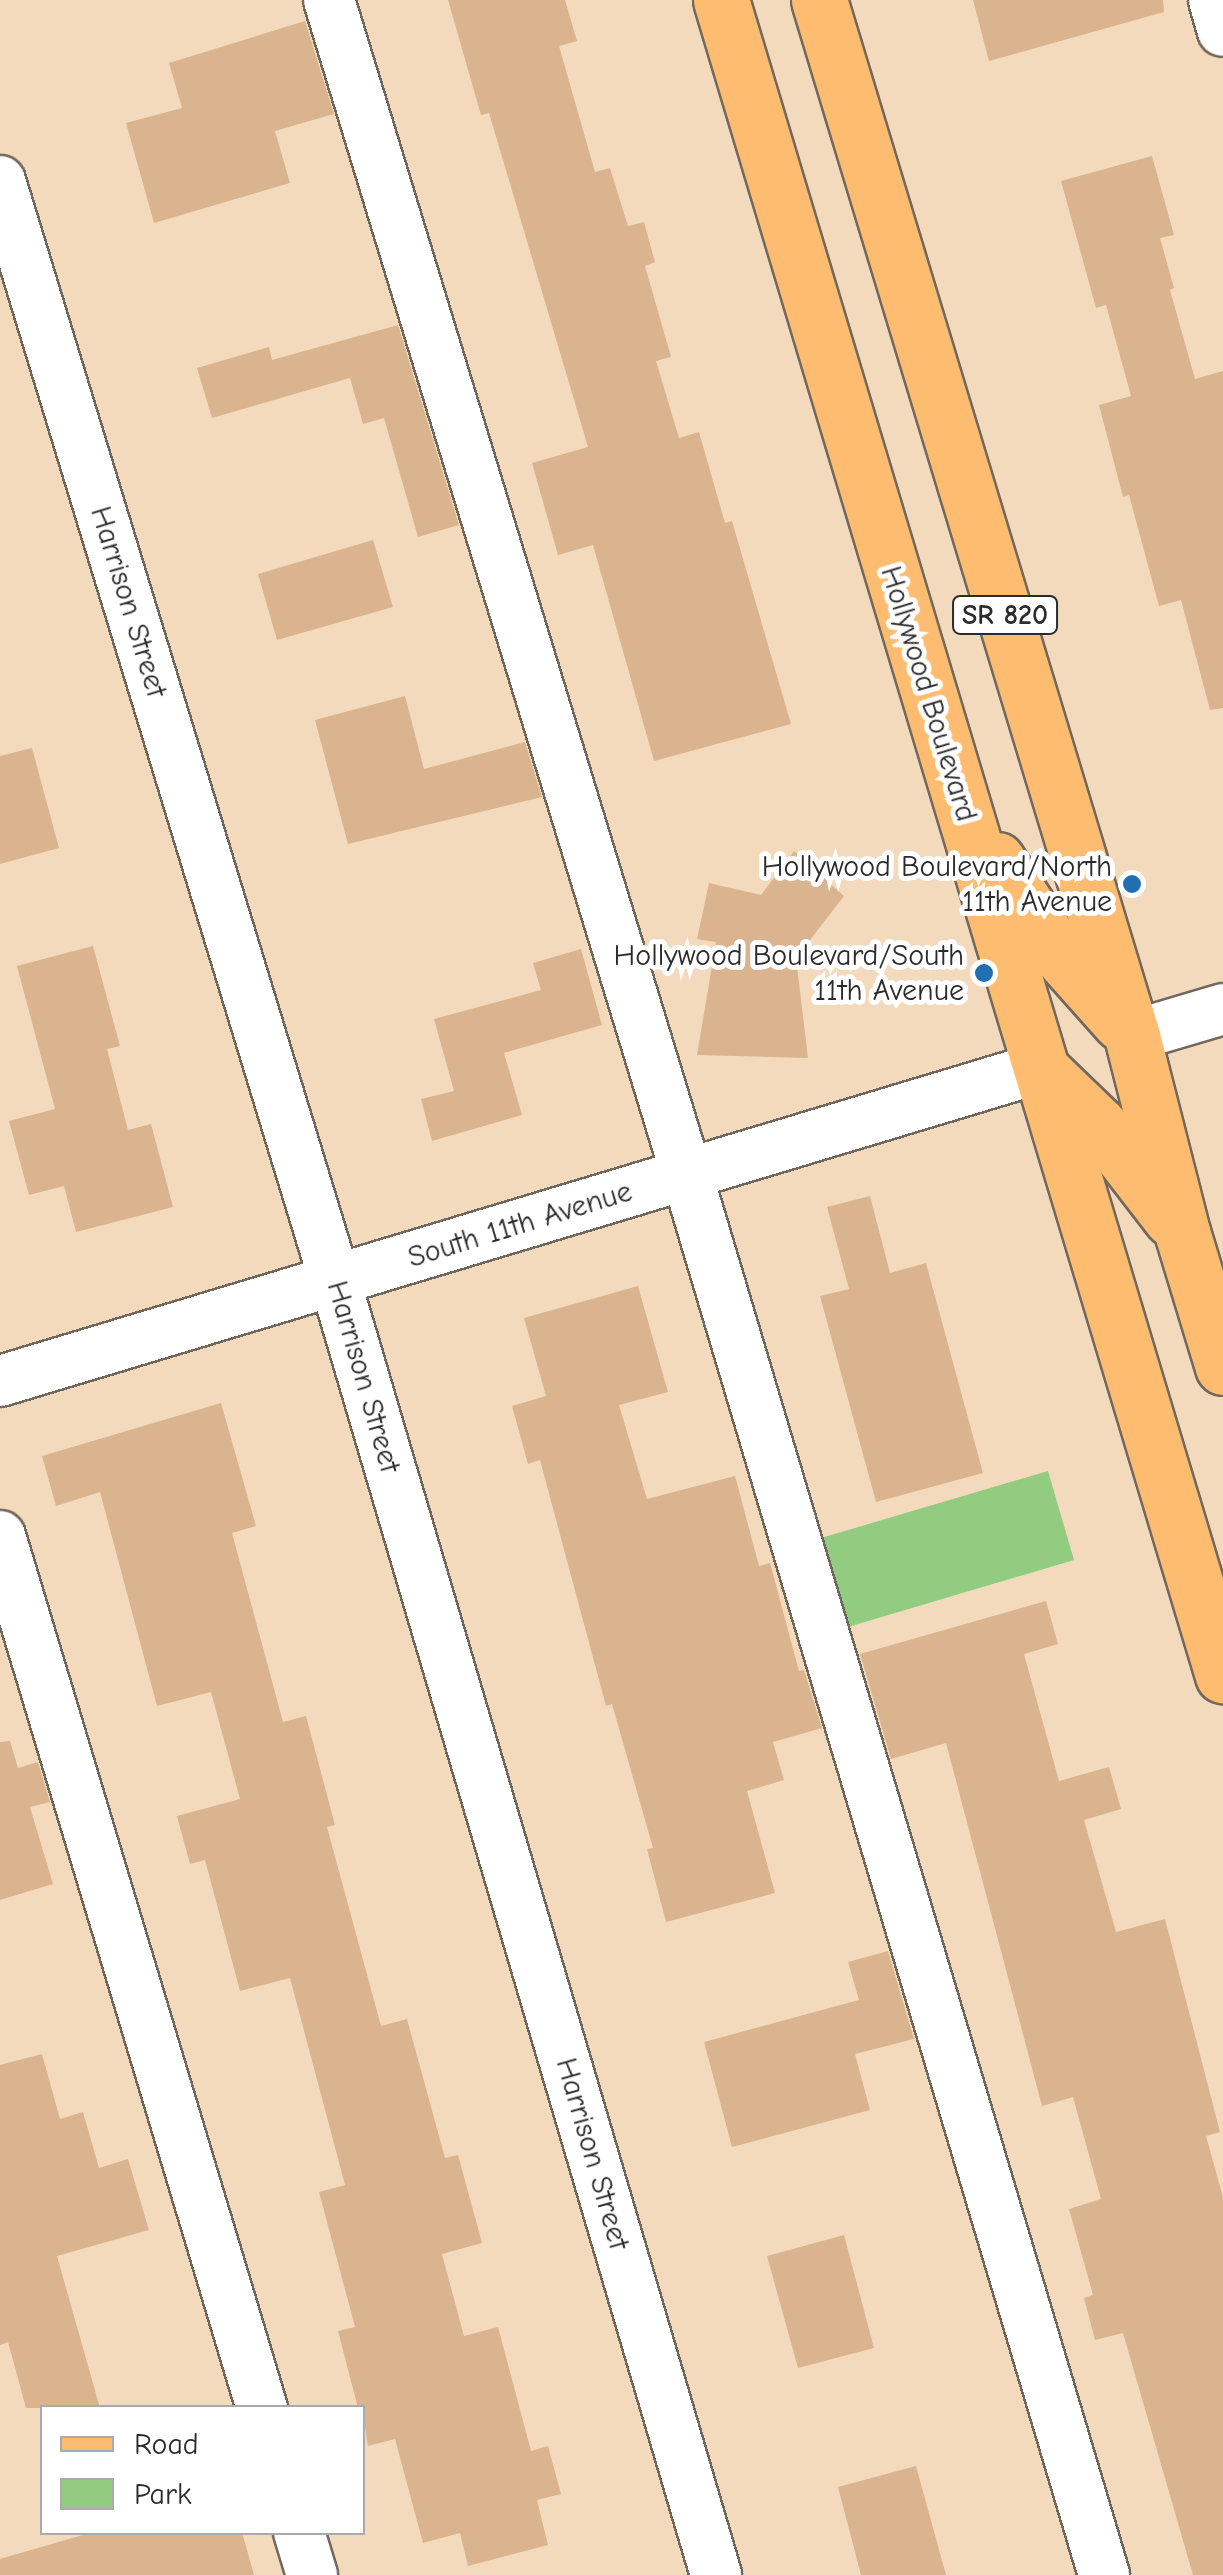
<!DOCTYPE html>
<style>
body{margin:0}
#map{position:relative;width:1223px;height:2575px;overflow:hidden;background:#f3dabc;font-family:"Comic Neue",sans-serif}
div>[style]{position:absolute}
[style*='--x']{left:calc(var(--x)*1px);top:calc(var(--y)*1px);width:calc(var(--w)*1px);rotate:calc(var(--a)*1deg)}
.green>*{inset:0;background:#92cc81}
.building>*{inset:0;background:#dab48e}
.roads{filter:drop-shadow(2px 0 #71685e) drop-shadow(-2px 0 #71685e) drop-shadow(0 2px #71685e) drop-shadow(0 -2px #71685e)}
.minor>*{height:50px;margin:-25px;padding:0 25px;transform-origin:25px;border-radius:25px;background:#fff}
.major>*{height:55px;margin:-27.5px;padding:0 27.5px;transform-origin:27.5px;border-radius:27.5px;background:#fdbc6f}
.dots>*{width:28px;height:28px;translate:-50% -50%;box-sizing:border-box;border:5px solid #fff;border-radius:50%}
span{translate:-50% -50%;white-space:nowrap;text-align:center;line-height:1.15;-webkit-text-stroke:10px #fff;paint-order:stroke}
.shield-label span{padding:2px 8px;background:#fff;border:2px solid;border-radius:8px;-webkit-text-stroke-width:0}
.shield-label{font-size:28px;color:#2b2b2b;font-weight:700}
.street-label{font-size:30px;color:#2b2b2b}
.poi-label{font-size:30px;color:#2b2b2b}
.right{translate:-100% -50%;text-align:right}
.legend{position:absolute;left:40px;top:2405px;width:325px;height:130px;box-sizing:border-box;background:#fff;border:2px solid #aaa;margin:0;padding:12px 18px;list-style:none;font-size:30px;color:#2b2b2b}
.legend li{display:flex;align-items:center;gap:20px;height:50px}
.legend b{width:50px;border:2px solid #aaa}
</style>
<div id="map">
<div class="green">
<i style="clip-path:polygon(1048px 1471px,1074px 1560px,848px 1627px,821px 1538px)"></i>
</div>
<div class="building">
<i style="clip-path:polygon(448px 0,565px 0,577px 41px,559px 46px,595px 172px,610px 168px,628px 226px,644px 222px,655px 262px,645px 266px,671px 357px,656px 361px,679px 438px,699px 432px,725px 523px,732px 521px,791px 724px,654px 761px,593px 545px,558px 555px,532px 463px,588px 447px,489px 113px,481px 115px)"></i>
<i style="clip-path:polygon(973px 0,1163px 0,1164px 12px,989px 61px)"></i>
<i style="clip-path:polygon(305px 21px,334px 114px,275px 131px,290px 183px,154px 223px,126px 123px,182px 108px,169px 63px)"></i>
<i style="clip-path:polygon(1152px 156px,1174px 235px,1160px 238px,1174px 288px,1170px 290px,1195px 379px,1223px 371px,1223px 708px,1210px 710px,1181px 600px,1159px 606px,1129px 495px,1123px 497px,1099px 405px,1131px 396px,1106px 305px,1096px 308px,1061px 181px)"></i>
<i style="clip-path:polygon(398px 325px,459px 525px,418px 537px,384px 418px,363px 424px,350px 378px,212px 418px,197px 368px,269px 347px,272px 360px)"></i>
<i style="clip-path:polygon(373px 540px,393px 607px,277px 640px,258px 574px)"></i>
<i style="clip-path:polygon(405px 696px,424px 769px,525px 742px,542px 797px,348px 844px,315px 720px)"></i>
<i style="clip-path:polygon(32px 748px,59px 848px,0 864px,0 756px)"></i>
<i style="clip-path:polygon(794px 851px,844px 896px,796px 958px,808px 1058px,697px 1055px,716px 942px,697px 939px,709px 883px,761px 895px)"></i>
<i style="clip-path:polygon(93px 946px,120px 1046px,107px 1049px,128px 1130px,151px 1124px,173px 1207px,76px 1232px,64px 1186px,29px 1195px,9px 1121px,55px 1109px,17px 966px)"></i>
<i style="clip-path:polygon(581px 949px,602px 1025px,504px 1053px,522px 1115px,432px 1141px,421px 1099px,454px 1091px,434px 1019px,541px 990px,533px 963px)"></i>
<i style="clip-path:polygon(870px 1196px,890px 1273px,926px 1263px,983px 1473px,876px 1502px,820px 1296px,849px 1289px,827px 1207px)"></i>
<i style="clip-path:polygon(638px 1286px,668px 1392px,619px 1405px,647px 1499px,735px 1476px,759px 1566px,770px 1563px,799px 1671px,804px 1670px,822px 1728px,773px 1742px,784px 1780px,747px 1791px,775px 1893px,666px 1922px,647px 1849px,653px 1848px,612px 1704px,606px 1706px,540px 1460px,528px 1464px,512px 1406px,546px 1396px,524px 1318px)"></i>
<i style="clip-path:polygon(221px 1403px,256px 1526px,232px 1533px,283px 1722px,306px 1716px,335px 1825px,327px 1827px,381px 2026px,407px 2019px,445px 2158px,458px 2155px,482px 2243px,442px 2254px,464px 2336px,498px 2327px,531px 2451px,548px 2446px,561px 2494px,537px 2500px,548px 2545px,468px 2566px,460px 2533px,423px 2543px,395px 2439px,368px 2446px,362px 2408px,358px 2408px,338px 2331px,355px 2327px,319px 2192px,345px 2185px,290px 1978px,240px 1991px,205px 1860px,190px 1864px,177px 1816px,240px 1799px,211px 1692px,157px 1706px,100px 1492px,56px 1506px,42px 1456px)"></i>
<i style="clip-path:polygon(1046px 1601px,1058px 1644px,1024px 1654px,1059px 1781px,1109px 1767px,1121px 1809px,1084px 1820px,1116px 1932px,1165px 1919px,1220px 2132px,1206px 2136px,1223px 2197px,1223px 2575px,1193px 2575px,1123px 2333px,1095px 2340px,1084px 2298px,1093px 2295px,1069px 2209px,1101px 2199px,1073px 2097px,1042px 2106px,946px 1743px,891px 1759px,860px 1654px)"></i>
<i style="clip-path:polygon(10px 1741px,18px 1768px,38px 1762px,50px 1802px,30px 1807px,53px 1884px,0 1900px,0 1742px)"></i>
<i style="clip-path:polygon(888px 1951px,914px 2039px,855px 2054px,870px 2110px,732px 2147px,704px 2042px,859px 2000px,848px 1962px)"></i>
<i style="clip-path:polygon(42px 2054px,60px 2119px,83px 2112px,99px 2168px,128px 2159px,149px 2230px,57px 2256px,100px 2408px,26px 2408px,8px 2342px,0 2345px,0 2065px)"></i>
<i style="clip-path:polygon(844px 2235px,874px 2348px,798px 2368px,767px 2256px)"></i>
<i style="clip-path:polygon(916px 2466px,946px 2575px,861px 2575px,838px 2487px)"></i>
<i style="clip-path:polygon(93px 2532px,242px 2532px,254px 2575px,0 2575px,0 2559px)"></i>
</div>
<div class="roads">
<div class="minor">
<i style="--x:329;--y:0;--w:1228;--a:73.06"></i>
<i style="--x:687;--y:1175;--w:1461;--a:73.41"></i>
<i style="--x:1214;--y:0;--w:32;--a:74"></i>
<i style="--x:0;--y:181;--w:1150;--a:73.06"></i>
<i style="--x:335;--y:1281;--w:1349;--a:73.59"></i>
<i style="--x:1132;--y:1036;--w:95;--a:-16.5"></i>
<i style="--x:0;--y:1381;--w:1085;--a:-16.76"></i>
<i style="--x:0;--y:1536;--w:911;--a:73.28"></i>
<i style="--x:299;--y:2532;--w:45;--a:73.2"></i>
</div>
<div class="major">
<i style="--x:721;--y:0;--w:1749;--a:73.32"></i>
<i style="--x:819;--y:0;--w:1082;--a:73.19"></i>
<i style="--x:1132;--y:1036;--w:202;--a:75.7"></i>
<i style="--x:1182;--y:1232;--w:141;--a:73.1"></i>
<i style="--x:997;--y:860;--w:106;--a:56.9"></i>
<i style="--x:1055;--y:949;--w:98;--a:48.3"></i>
<i style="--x:1044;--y:1072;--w:76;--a:43.9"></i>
<i style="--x:1099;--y:1125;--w:118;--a:52.3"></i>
</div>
</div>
<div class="dots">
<i style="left:1132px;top:884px;background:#1f6fb2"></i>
<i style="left:984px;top:973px;background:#1f6fb2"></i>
</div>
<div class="shield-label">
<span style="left:1005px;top:615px">SR 820</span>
</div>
<div class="street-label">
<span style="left:128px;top:602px;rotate:73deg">Harrison Street</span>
<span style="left:928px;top:694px;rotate:73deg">Hollywood Boulevard</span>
<span style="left:520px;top:1225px;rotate:-17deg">South 11th Avenue</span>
<span style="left:363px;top:1377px;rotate:74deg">Harrison Street</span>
<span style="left:592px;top:2154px;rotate:74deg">Harrison Street</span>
</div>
<div class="poi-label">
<span class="right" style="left:1112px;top:884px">Hollywood Boulevard/North<br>11th Avenue</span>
<span class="right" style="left:964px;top:973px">Hollywood Boulevard/South<br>11th Avenue</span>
</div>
<ul class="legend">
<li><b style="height:12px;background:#fdbc6f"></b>Road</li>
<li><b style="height:28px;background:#92cc81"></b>Park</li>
</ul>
</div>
